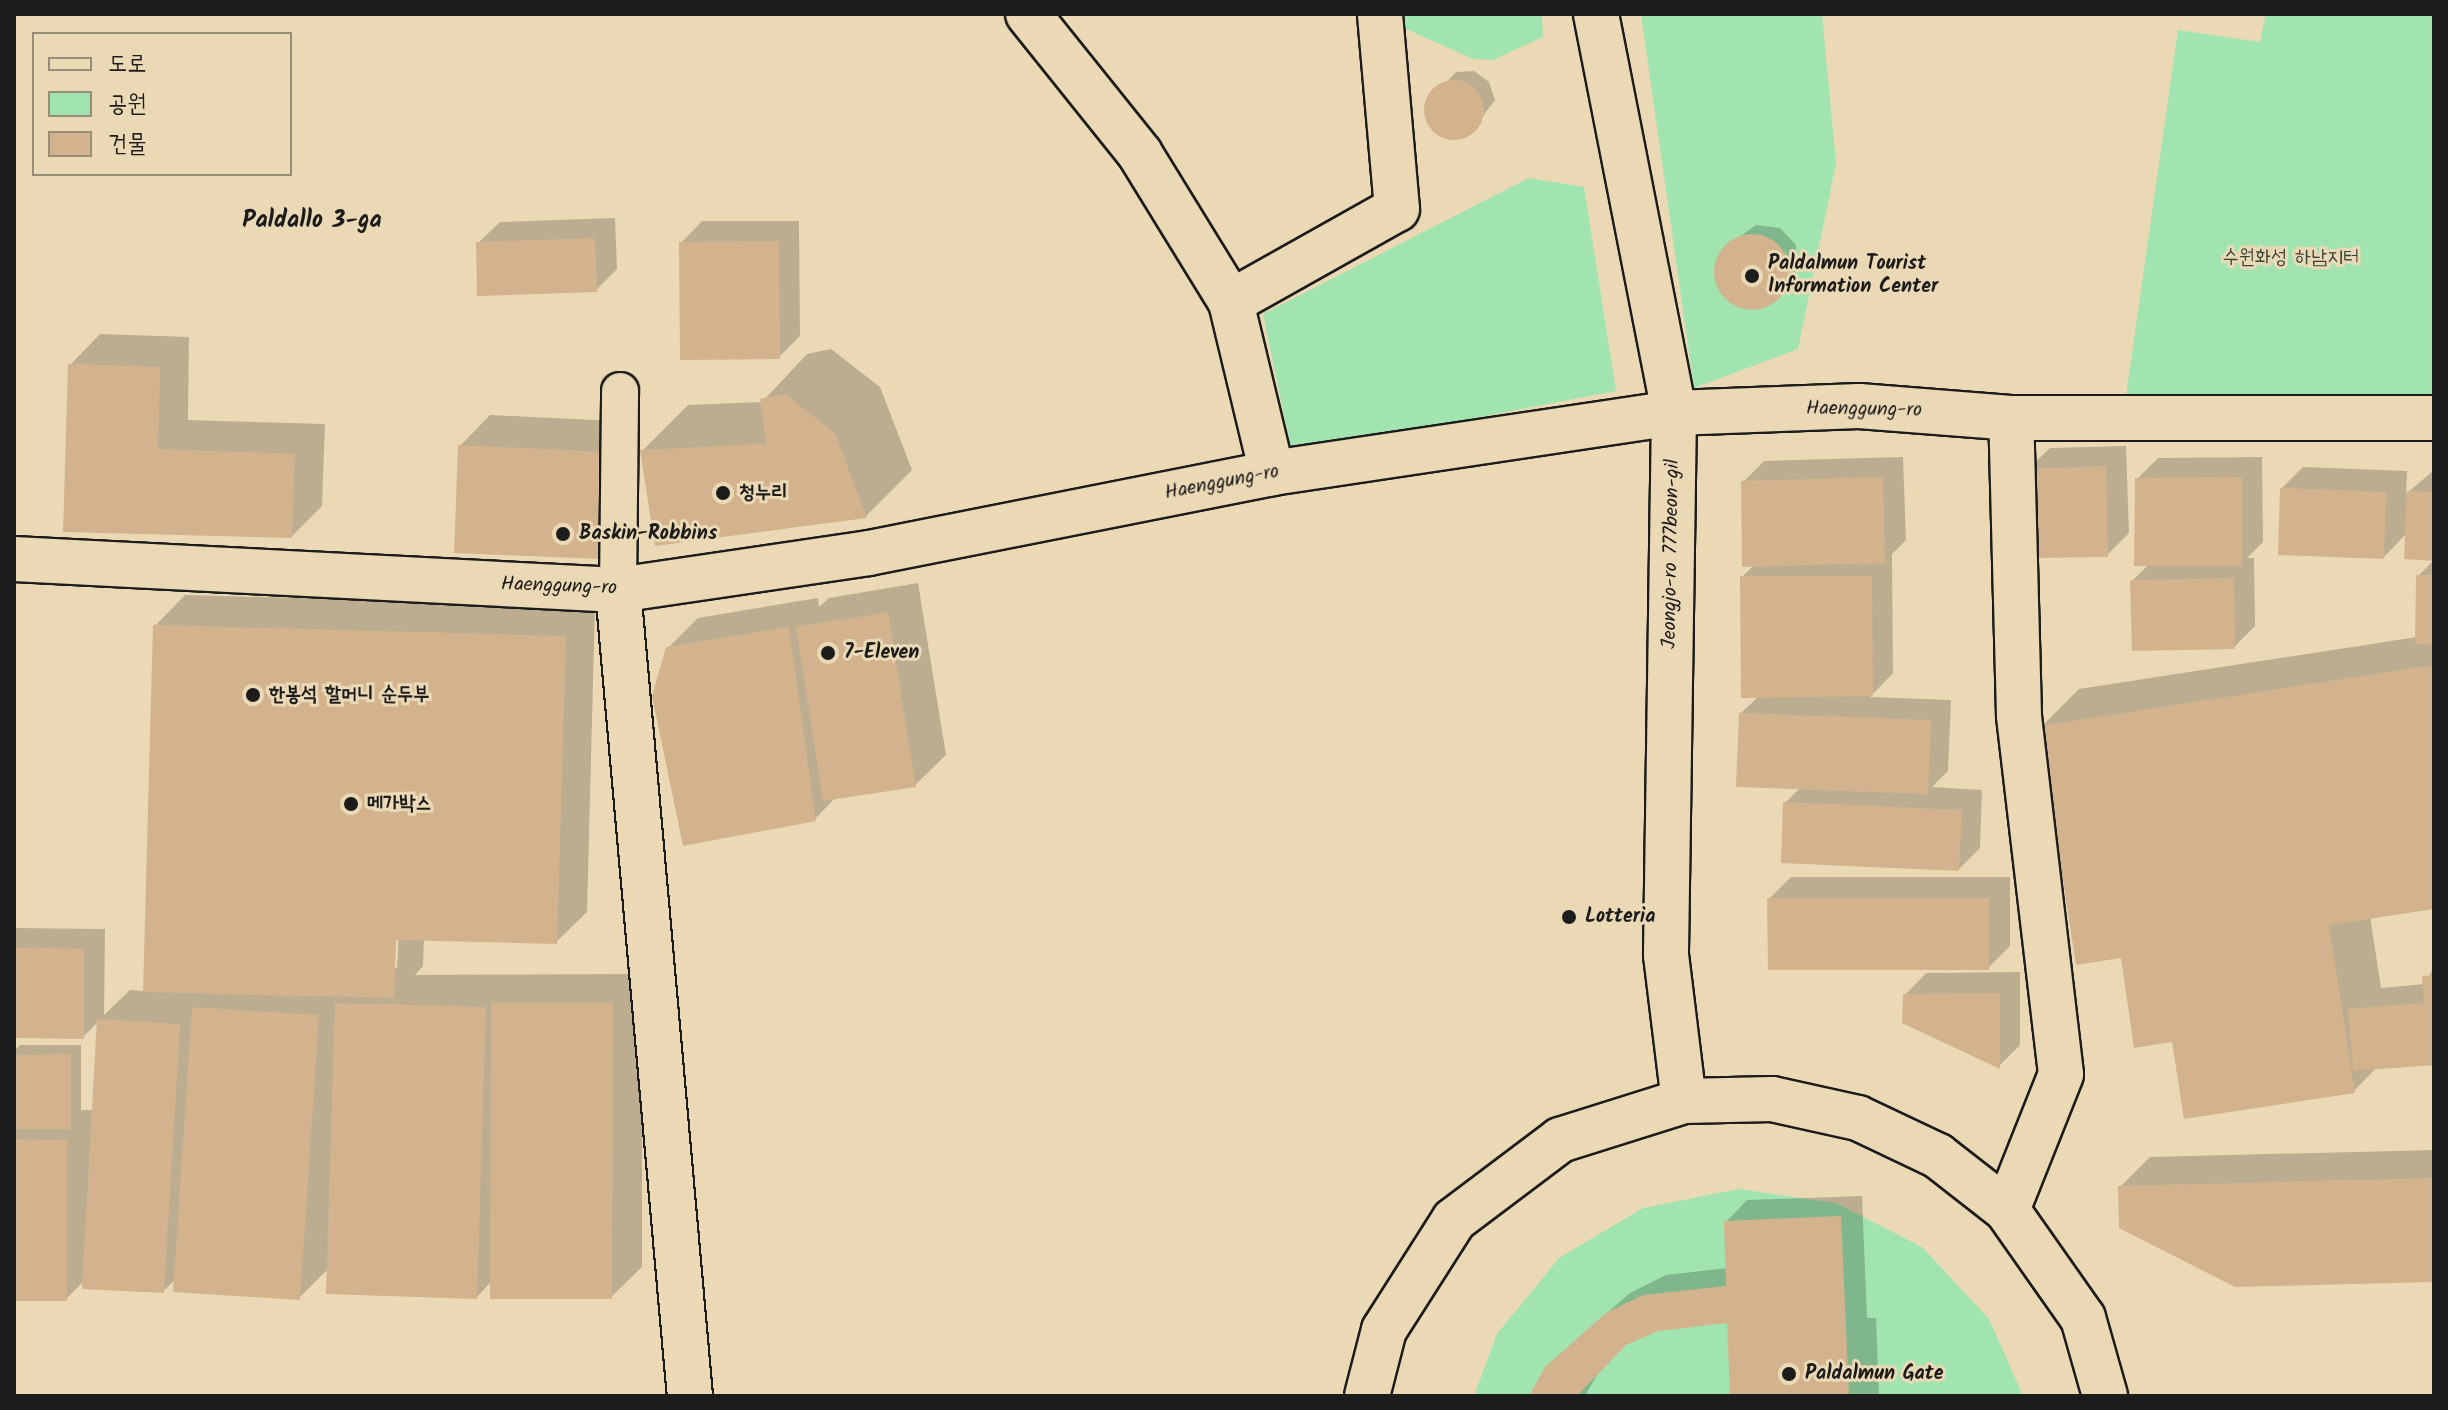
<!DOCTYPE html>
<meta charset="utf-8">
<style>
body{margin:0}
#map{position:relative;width:2448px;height:1410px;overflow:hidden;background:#ebd9b6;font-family:Kalam,"Poor Story",sans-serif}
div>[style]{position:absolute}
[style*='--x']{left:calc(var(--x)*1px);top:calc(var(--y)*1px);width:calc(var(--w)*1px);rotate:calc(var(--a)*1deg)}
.green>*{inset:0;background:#a1e4af}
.shadow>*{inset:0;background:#0003}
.building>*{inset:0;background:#d3b38e}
.round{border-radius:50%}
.roads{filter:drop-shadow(2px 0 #1c1c1c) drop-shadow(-2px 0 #1c1c1c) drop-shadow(0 2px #1c1c1c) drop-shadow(0 -2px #1c1c1c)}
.service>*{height:36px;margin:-18px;padding:0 18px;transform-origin:18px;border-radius:18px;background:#ebd9b6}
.minor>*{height:44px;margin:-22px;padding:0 22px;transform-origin:22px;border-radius:22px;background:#ebd9b6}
.tertiary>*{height:44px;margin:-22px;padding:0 22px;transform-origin:22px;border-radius:22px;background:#ebd9b6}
.dots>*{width:22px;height:22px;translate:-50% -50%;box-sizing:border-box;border:4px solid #ebd9b6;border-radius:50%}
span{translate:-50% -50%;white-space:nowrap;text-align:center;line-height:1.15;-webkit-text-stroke:6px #ebd9b6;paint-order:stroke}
.park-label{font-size:20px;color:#374439}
.poi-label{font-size:20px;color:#1c1c1c;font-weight:700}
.left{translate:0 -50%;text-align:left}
.street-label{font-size:20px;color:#1c1c1c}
.quarter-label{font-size:24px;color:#1c1c1c;font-weight:700}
.frame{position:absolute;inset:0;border:16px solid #1c1c1c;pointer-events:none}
.legend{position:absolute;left:32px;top:32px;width:260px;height:144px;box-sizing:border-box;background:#ebd9b6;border:2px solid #988d78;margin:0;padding:10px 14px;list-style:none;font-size:24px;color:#1c1c1c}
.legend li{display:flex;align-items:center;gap:16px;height:40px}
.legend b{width:40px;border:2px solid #988d78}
</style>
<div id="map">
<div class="green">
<i style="clip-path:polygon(1404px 14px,1542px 14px,1543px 37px,1493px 60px,1473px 59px,1406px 29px)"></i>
<i style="clip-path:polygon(1641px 14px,1822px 14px,1836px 164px,1798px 349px,1694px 388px)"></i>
<i style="clip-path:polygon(2266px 14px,2434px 14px,2434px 400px,2125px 403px,2178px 30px,2260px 42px)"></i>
<i style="clip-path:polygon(1529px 178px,1584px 187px,1616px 391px,1292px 453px,1263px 314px)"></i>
<i style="clip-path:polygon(1739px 1189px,1836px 1203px,1922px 1247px,1989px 1319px,2023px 1396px,1474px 1396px,1497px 1334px,1559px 1258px,1643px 1208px)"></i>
</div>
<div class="shadow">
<i style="clip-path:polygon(1474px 71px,1489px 82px,1495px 100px,1468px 135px,1450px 139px,1428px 123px,1426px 104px,1456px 72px)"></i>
<i style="clip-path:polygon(615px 218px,617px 269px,596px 290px,478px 243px,500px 222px)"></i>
<i style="clip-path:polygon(702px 221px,799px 221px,800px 336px,779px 357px,681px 243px)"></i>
<i style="clip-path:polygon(1756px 225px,1780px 228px,1796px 245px,1795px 279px,1787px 287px,1785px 246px,1783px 291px,1765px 306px,1742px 307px,1717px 284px,1718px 260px,1728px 245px)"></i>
<i style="clip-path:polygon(100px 334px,189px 337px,188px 420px,325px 424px,322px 506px,292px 536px,65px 530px,70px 365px)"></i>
<i style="clip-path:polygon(831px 349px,880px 387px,912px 470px,866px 516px,656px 543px,642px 451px,688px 405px,762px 402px,807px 354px)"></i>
<i style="clip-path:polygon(490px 415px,635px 422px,601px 557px,460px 446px)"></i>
<i style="clip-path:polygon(2126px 446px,2129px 533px,2107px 555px,2028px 469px,2050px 448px)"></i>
<i style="clip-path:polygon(1903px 457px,1906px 540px,1892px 554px,1893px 673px,1870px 697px,1951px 700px,1948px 771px,1932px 787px,1982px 790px,1980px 848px,1959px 869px,1785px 803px,1800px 788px,1741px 713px,1759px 696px,1742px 577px,1755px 564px,1743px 482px,1764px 461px)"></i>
<i style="clip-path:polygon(2262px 457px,2263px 542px,2247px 558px,2254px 558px,2255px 626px,2234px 647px,2132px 581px,2149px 564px,2137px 479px,2158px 458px)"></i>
<i style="clip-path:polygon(2303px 467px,2407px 471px,2406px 494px,2434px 470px,2434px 559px,2407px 533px,2384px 557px,2282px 488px)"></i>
<i style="clip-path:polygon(2434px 560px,2434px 907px,2370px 916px,2381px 988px,2425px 984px,2434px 967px,2434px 1063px,2377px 1067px,2354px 1091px,2174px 1040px,2122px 956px,2042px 726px,2079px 689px,2417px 637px,2418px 576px)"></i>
<i style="clip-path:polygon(918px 583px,946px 755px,915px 785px,836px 797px,815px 819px,668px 648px,698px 618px,818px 598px,819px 607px,829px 598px)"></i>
<i style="clip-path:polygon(evenodd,185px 595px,595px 606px,587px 912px,556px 942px,424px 939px,423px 966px,415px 975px,642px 974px,642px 1267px,611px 1297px,492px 1281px,477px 1297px,329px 1268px,299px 1298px,176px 1279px,163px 1291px,84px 1281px,66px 1299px,14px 1299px,14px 1051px,20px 1045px,81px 1045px,81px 1110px,94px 1110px,99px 1021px,83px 1037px,14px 1036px,14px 928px,105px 929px,104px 1015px,130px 990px,145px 991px,155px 626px,185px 595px,395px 930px,399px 930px,397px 968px,393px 968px,395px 930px)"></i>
<i style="clip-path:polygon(1791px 877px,2010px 877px,2010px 946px,1988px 968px,1769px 899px)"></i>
<i style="clip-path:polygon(2020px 972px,2020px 1045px,1999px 1066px,1905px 995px,1926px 973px)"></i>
<i style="clip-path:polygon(2434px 1150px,2434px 1280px,2120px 1187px,2150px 1157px)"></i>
<i style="clip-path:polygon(1862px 1196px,1867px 1318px,1876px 1318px,1879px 1396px,1732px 1396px,1729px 1321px,1657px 1329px,1625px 1344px,1603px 1364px,1585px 1396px,1531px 1396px,1569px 1346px,1630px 1293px,1666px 1275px,1728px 1268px,1726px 1222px,1747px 1200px)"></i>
</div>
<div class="building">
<i class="round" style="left:1424px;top:80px;width:60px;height:60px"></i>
<i class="round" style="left:1714px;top:234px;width:76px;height:76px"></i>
<i style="clip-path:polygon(595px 238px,597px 292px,477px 296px,476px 242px)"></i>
<i style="clip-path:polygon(779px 241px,780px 359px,680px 360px,679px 242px)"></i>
<i style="clip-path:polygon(68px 364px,160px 367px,158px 449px,295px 454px,292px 538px,63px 532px)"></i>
<i style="clip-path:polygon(785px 394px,835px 433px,867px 518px,655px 546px,640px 450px,766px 444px,760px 399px)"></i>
<i style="clip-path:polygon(458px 445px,606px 452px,601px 559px,454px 553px)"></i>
<i style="clip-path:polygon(2106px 466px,2108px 557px,2028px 558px,2026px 469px)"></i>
<i style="clip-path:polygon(1883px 477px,1885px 563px,1742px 567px,1741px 481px)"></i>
<i style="clip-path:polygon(2242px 477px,2242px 566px,2134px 566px,2135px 478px)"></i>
<i style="clip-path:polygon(2280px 488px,2386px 492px,2384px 559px,2278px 555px)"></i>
<i style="clip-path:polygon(2407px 491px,2434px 492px,2434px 561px,2404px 559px)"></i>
<i style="clip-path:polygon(2416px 575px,2434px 575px,2434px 645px,2415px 644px)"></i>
<i style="clip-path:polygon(1740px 576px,1872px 576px,1873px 696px,1741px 698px)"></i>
<i style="clip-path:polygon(2234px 578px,2235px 649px,2132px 651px,2130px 580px)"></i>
<i style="clip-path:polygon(888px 612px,916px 787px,823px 801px,796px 627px)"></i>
<i style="clip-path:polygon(153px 625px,566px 636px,557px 944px,396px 940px,394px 998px,143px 992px)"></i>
<i style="clip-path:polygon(789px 627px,816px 821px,683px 846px,652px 696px,666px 647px)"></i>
<i style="clip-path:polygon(2434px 665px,2434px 909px,2329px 925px,2355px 1093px,2184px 1119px,2172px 1042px,2134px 1048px,2121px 958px,2076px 965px,2039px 726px)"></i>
<i style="clip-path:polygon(1739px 713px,1931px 720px,1928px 794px,1736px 787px)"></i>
<i style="clip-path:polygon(1783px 802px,1962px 810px,1959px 871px,1781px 863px)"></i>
<i style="clip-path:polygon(1767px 898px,1989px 898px,1989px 970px,1768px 970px)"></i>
<i style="clip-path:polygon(14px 948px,84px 949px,84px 1039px,14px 1038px)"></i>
<i style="clip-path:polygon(2434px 975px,2434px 1065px,2353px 1071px,2348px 1009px,2424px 1003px,2422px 976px)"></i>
<i style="clip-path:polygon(2000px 993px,2000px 1069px,1902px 1023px,1903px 994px)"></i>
<i style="clip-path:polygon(335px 1003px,486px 1007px,477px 1299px,326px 1294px)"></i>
<i style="clip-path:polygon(491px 1003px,613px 1003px,612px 1299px,490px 1299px)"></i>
<i style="clip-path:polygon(192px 1007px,319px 1015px,300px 1300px,173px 1292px)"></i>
<i style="clip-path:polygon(97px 1019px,180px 1024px,164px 1293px,82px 1289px)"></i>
<i style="clip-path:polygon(71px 1054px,71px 1129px,14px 1129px,14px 1055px)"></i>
<i style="clip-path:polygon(14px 1139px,67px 1140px,67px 1301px,14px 1301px)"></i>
<i style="clip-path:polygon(2434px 1178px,2434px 1282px,2235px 1287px,2119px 1228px,2118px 1186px)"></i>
<i style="clip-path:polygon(1841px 1216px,1849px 1396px,1730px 1396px,1727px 1323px,1658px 1331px,1626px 1345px,1577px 1396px,1529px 1396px,1545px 1367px,1606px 1313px,1643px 1295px,1726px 1286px,1724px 1221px)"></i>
</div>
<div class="roads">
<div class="service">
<i style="--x:618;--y:590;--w:199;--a:-89.4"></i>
</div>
<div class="minor">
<i style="--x:1028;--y:14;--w:179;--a:51.3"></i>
<i style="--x:1140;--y:154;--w:174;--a:58.4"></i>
<i style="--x:1231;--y:302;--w:176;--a:76.5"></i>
<i style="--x:1596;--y:14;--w:407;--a:78.9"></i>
<i style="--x:1674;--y:413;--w:542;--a:90.85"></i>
<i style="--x:1666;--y:955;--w:147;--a:83"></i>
<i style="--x:1231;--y:302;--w:190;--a:-29.3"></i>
<i style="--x:1397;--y:209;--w:196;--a:-95"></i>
<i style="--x:14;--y:559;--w:605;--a:2.94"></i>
<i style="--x:618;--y:590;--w:254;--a:-8.4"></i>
<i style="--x:869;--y:553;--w:411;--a:-11.2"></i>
<i style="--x:1272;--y:473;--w:406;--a:-8.5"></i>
<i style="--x:1674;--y:413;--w:185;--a:-2.2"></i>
<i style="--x:1859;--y:406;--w:152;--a:4.5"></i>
<i style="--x:2011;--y:418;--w:423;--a:0"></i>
<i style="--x:618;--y:590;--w:809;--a:84.9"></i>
<i style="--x:2007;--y:1210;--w:146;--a:-68.3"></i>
<i style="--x:2061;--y:1074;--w:361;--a:-96.7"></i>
<i style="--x:2019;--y:715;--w:297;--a:-91.5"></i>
</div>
<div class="tertiary">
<i style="--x:1367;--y:1396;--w:68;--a:-75.6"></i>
<i style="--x:1384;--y:1330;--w:130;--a:-57.5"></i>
<i style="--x:1454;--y:1220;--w:133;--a:-37"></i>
<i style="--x:1560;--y:1140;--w:130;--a:-17.5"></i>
<i style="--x:1684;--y:1101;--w:88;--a:-1.3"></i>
<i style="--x:1772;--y:1099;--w:88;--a:12.5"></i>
<i style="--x:1858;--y:1118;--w:89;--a:25.4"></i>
<i style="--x:1938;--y:1156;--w:88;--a:38"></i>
<i style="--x:2007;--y:1210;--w:132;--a:54.9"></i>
<i style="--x:2083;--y:1318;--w:81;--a:74.2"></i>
</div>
</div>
<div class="dots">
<i style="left:1752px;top:276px;background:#1c1c1c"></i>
<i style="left:723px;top:493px;background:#1c1c1c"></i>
<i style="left:563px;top:534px;background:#1c1c1c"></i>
<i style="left:828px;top:653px;background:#1c1c1c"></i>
<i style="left:253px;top:695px;background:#1c1c1c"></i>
<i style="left:351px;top:804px;background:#1c1c1c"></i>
<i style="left:1569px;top:917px;background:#1c1c1c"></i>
<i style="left:1789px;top:1374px;background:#1c1c1c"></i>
</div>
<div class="park-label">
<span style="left:2291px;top:258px">수원화성 하남지터</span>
</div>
<div class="poi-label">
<span class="left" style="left:1768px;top:276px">Paldalmun Tourist<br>Information Center</span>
<span class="left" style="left:739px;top:493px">청누리</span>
<span class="left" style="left:579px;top:534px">Baskin-Robbins</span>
<span class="left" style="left:844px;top:653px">7-Eleven</span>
<span class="left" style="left:269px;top:695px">한봉석 할머니 순두부</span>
<span class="left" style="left:367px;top:804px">메가박스</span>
<span class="left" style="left:1585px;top:917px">Lotteria</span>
<span class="left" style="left:1805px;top:1374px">Paldalmun Gate</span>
</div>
<div class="street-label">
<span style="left:1864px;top:410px;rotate:1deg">Haenggung-ro</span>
<span style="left:1222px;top:483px;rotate:-11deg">Haenggung-ro</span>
<span style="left:1672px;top:554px;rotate:-89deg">Jeongjo-ro 777beon-gil</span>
<span style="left:559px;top:587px;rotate:2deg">Haenggung-ro</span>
</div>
<div class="quarter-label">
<span style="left:312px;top:221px">Paldallo 3-ga</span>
</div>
<div class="frame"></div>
<ul class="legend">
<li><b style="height:10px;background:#ebd9b6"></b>도로</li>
<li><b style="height:22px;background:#a1e4af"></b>공원</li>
<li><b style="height:22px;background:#d3b38e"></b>건물</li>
</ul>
</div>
